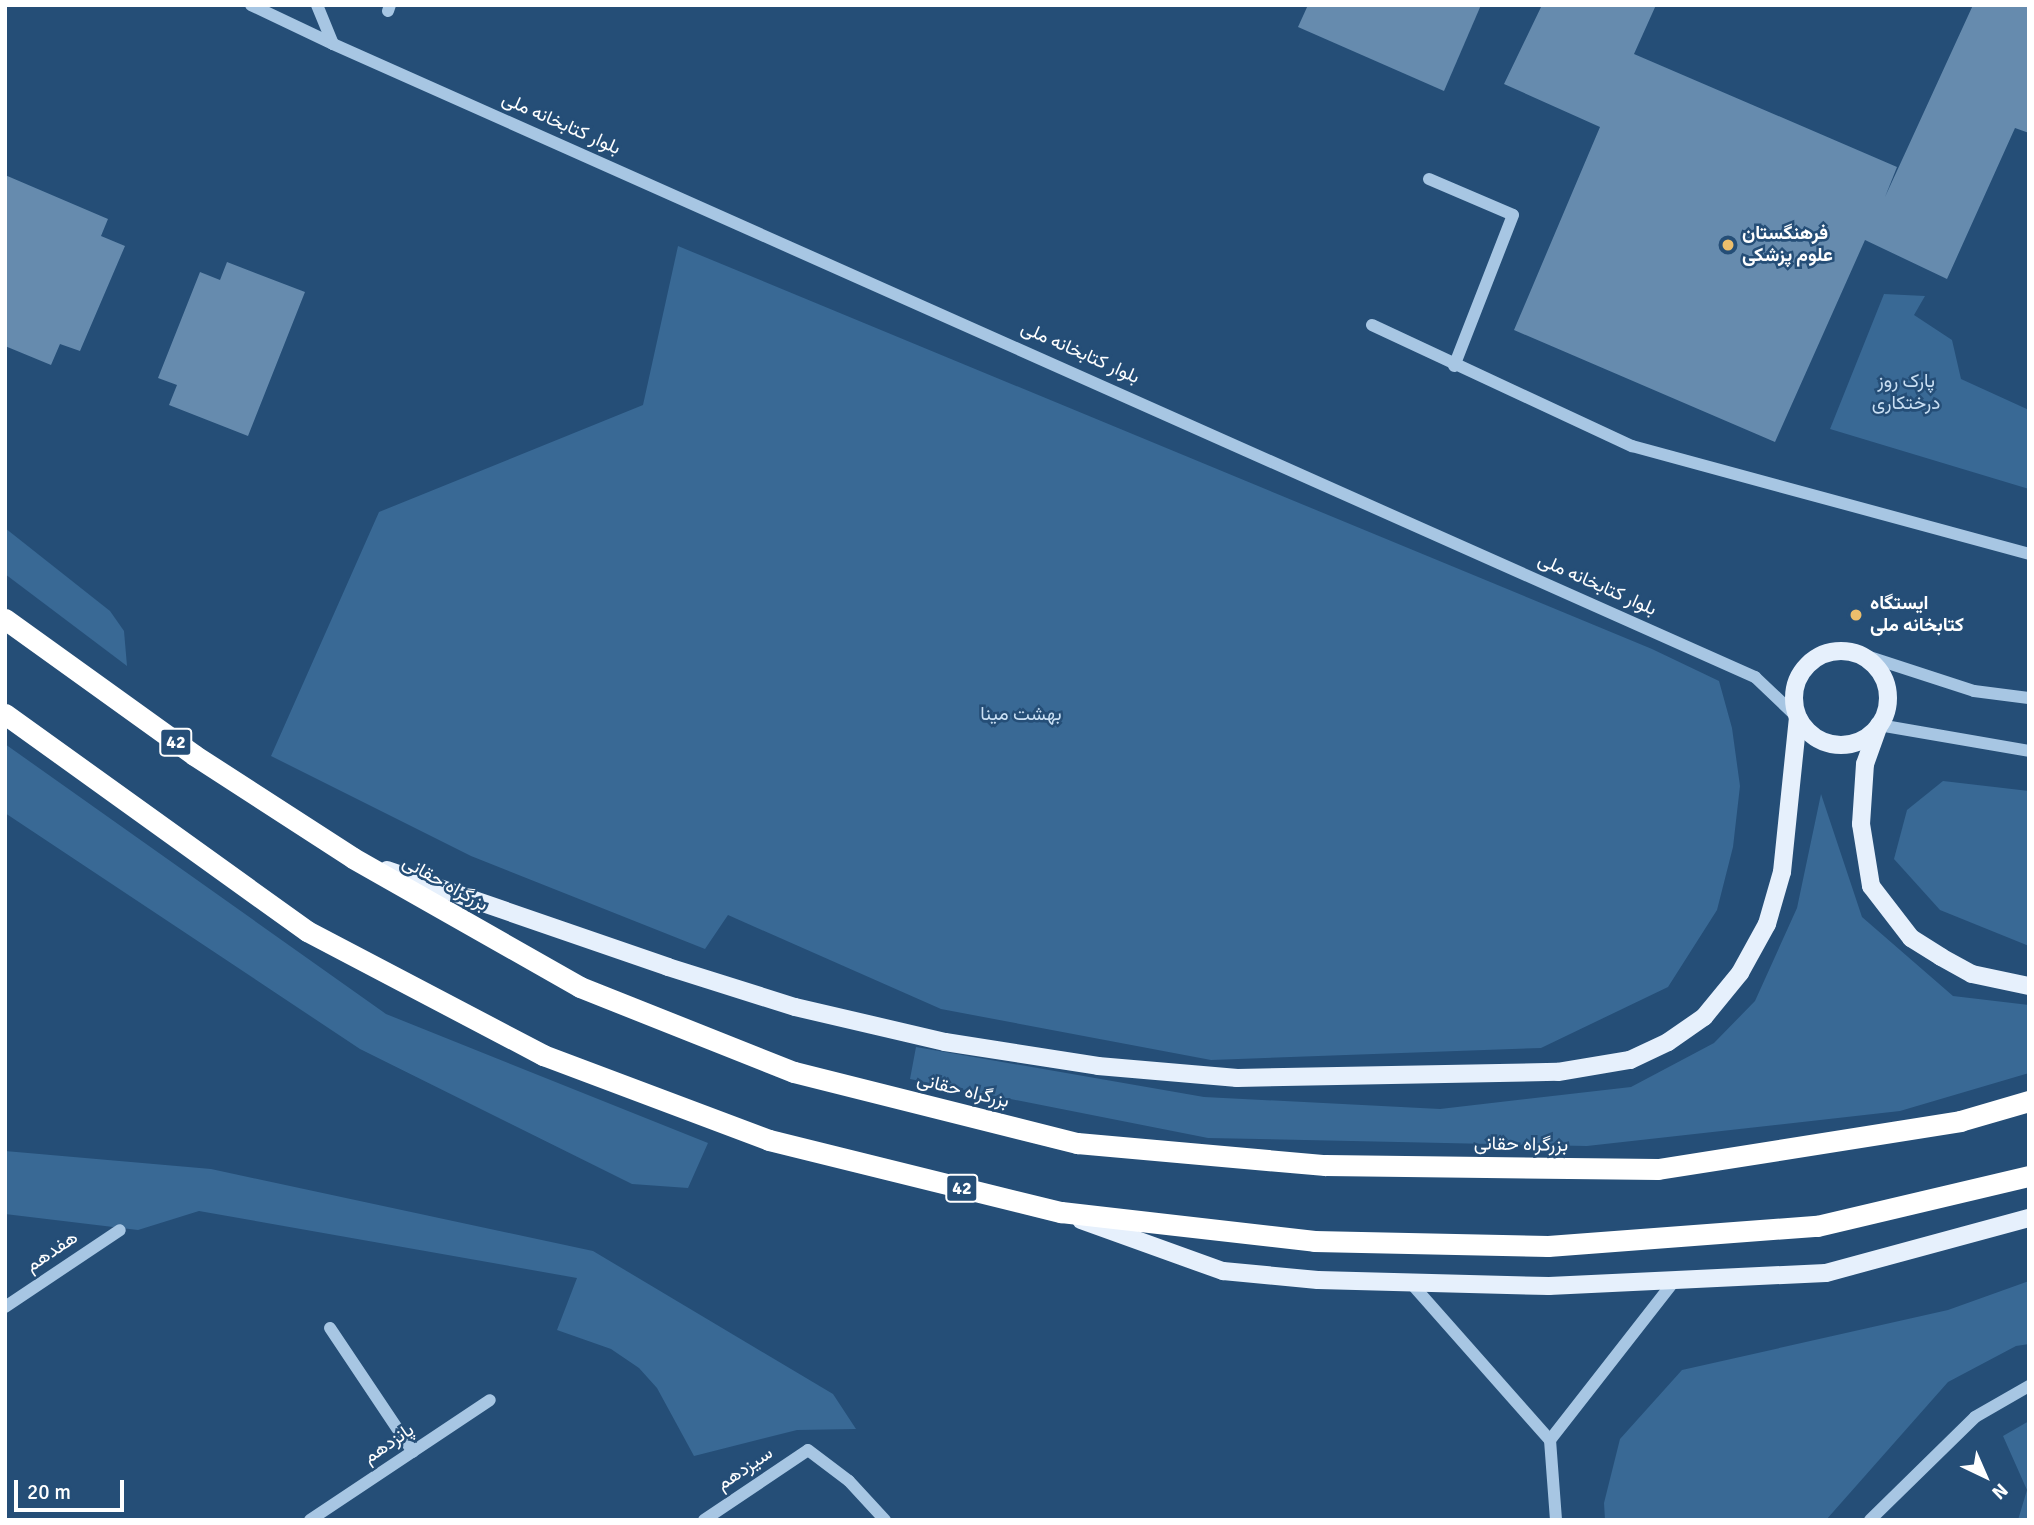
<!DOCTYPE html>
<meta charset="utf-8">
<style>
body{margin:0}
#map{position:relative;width:2034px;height:1525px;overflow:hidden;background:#254e77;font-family:Signika,Vazirmatn,sans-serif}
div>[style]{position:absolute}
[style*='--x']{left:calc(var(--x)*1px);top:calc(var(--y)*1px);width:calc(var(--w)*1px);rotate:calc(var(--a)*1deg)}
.green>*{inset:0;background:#396995}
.building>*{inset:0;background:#668bae}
.minor>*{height:12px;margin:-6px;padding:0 6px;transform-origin:6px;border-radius:6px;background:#a7c6e3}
.major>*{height:18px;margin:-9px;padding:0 9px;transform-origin:9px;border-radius:9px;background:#e6f0fc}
.major>.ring{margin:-9px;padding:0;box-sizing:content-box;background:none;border:18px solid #e6f0fc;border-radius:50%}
.highway>*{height:21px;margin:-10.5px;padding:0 10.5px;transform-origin:10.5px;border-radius:10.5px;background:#fff}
.dots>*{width:19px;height:19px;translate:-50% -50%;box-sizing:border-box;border:4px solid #254e77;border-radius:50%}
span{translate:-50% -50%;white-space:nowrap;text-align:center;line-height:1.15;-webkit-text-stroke:5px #254e77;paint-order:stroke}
.shield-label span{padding:2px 5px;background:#254e77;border:2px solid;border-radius:5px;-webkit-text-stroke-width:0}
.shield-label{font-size:18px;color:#fff;font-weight:700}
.street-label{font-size:19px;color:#fff}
.poi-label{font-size:19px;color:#fff;font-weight:700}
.left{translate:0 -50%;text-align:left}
.park-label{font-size:19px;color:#c9dff3}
.frame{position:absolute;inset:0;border:7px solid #fff;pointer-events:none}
.north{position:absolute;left:1950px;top:1441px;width:70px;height:70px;-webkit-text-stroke:5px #254e77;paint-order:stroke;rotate:136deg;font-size:19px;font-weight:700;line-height:28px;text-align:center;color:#fff}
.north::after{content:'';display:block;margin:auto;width:24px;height:32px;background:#fff;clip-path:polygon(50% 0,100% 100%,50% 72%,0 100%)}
.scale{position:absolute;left:14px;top:1480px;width:110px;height:32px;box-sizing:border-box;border:4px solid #fff;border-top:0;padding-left:9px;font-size:21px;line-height:24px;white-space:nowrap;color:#fff;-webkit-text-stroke:5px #254e77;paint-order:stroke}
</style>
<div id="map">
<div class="green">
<i style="clip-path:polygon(678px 246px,1652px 649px,1719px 681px,1732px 728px,1740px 786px,1733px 847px,1717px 910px,1668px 987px,1541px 1048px,1211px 1060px,941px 1009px,728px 915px,705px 949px,471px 856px,271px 756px,379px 512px,643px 405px)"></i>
<i style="clip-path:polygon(1884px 294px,1925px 296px,1914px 315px,1952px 340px,1961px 379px,2029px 410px,2029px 489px,1830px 429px)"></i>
<i style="clip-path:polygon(5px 528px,110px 611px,124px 631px,127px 666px,5px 574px)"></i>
<i style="clip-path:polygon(5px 744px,386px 1014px,708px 1143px,688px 1188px,632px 1184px,360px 1049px,5px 813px)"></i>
<i style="clip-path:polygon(1943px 781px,2029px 791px,2029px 946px,1940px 910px,1894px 859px,1907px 810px)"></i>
<i style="clip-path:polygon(1821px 794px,1862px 917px,1953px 996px,2029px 1005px,2029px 1073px,1900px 1111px,1587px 1146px,1208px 1138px,910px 1079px,916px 1047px,1204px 1097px,1440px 1109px,1631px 1087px,1714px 1043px,1755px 1001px,1797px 908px)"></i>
<i style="clip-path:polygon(5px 1151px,211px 1169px,593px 1251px,833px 1394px,856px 1429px,797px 1430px,694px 1456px,657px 1388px,639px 1368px,611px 1349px,557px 1330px,577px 1278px,199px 1211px,138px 1230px,5px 1214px)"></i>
<i style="clip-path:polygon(2029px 1281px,2029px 1344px,2016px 1346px,1948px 1382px,1826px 1520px,1605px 1520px,1604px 1503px,1620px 1439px,1682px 1370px,1948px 1310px)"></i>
<i style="clip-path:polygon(2029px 1421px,2029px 1520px,2018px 1520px,2027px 1490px,2003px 1436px)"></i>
</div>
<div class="building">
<i style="clip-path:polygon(1308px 5px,1481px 5px,1444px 91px,1298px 27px)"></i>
<i style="clip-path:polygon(1542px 5px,1656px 5px,1634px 54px,1897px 167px,1885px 197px,1973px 5px,2029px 5px,2029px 133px,2015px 128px,1947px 279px,1865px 240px,1775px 442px,1514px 330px,1600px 127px,1504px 84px)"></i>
<i style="clip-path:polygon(5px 175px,108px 219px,101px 236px,125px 246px,80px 351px,60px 344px,51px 365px,5px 346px)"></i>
<i style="clip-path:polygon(227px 262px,305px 292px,248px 436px,169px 405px,177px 385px,158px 378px,200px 272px,220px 280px)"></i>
</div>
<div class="minor">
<i style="--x:251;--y:5;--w:91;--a:25.4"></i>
<i style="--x:333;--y:44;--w:42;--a:-112.3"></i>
<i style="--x:388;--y:11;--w:6;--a:-72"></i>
<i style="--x:333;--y:44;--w:1557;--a:24"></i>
<i style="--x:1755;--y:677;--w:59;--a:43.6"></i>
<i style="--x:1429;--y:179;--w:91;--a:23.2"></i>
<i style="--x:1513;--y:215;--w:162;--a:111.3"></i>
<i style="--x:1372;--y:325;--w:287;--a:25"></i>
<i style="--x:1632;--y:446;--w:411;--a:15.2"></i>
<i style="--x:1851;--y:651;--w:129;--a:18"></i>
<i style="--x:1974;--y:691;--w:55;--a:7.3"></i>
<i style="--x:1879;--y:725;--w:152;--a:9.8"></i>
<i style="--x:1410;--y:1282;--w:211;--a:48.5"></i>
<i style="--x:1550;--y:1440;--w:80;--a:85.7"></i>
<i style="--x:5;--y:1307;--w:138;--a:-33.8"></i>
<i style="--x:330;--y:1328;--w:149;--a:56.2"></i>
<i style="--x:1550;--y:1440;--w:203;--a:-52"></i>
<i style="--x:310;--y:1520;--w:216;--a:-33.7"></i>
<i style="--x:704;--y:1520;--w:125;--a:-33.9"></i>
<i style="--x:808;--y:1450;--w:51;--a:37.1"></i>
<i style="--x:849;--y:1481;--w:53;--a:47.3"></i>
<i style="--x:1870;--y:1520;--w:147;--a:-44.4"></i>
<i style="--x:1975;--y:1417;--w:62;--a:-29.9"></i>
</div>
<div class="major">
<i class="ring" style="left:1794px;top:651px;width:76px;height:76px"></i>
<i style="--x:1879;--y:725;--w:41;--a:109.7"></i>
<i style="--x:1865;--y:764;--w:60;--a:93.8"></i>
<i style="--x:1861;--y:824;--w:63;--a:80.8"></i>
<i style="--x:1871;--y:886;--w:66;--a:52.4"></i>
<i style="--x:1911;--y:938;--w:36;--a:32"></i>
<i style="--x:1941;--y:957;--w:35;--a:29"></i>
<i style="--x:1972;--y:974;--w:58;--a:11.9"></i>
<i style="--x:387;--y:870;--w:297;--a:19"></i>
<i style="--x:668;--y:967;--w:133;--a:17.5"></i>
<i style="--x:795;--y:1007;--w:154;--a:13.1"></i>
<i style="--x:945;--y:1042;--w:155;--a:8.9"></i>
<i style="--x:1098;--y:1066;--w:140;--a:4.9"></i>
<i style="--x:1237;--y:1078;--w:321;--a:-1.1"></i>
<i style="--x:1558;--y:1072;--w:73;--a:-9.5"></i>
<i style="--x:1630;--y:1060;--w:42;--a:-25.3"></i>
<i style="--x:1668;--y:1042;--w:44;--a:-34.8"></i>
<i style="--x:1704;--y:1017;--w:57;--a:-50.7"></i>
<i style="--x:1740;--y:973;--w:56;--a:-61.1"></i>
<i style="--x:1767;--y:924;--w:54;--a:-73.9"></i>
<i style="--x:1782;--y:872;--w:155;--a:-84.1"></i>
<i style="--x:1081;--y:1220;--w:151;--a:19.8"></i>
<i style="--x:1223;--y:1271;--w:95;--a:5.4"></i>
<i style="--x:1318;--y:1280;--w:231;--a:1.5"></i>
<i style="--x:1549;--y:1286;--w:277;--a:-2.7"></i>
<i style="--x:1826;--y:1273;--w:210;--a:-15.2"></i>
</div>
<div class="highway">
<i style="--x:5;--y:619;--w:233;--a:35.7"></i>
<i style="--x:194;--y:755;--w:189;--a:32.9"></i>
<i style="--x:353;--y:858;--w:261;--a:29.6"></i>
<i style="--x:580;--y:987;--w:230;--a:21.7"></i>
<i style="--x:794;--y:1072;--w:292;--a:14.1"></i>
<i style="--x:1077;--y:1143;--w:249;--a:5.1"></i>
<i style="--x:1325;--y:1165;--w:333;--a:0.7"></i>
<i style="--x:1658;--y:1169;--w:306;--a:-9"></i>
<i style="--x:1960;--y:1121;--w:72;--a:-16.2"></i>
<i style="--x:5;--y:714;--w:372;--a:35.7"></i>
<i style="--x:307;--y:931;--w:267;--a:27.7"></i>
<i style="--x:543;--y:1055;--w:241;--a:20.6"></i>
<i style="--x:769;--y:1140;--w:301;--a:13.9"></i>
<i style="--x:1061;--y:1212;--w:255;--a:6.5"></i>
<i style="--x:1314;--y:1241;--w:234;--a:1.2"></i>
<i style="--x:1548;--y:1246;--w:270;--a:-4.3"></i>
<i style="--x:1817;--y:1226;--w:218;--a:-13.3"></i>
</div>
<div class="dots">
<i style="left:1728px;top:245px;background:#ecbe6c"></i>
<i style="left:1856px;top:615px;background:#ecbe6c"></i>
</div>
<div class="shield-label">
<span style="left:176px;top:742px">42</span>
<span style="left:962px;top:1188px">42</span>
</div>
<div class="street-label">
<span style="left:561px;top:124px;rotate:24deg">بلوار کتابخانه ملی</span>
<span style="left:1080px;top:353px;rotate:24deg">بلوار کتابخانه ملی</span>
<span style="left:1597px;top:585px;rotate:24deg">بلوار کتابخانه ملی</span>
<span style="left:445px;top:884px;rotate:29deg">بزرگراه حقانی</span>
<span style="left:963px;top:1091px;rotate:14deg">بزرگراه حقانی</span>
<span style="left:1521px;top:1145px;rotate:1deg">بزرگراه حقانی</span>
<span style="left:52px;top:1252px;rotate:-34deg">هفدهم</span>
<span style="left:389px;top:1444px;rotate:-34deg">پانزدهم</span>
<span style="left:745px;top:1469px;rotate:-34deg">سیزدهم</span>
</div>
<div class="poi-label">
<span class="left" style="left:1742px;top:245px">فرهنگستان<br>علوم پزشکی</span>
<span class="left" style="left:1870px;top:615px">ایستگاه<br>کتابخانه ملی</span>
</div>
<div class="park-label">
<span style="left:1906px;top:393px">پارک روز<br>درختکاری</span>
<span style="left:1021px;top:715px">بهشت مينا</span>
</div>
<div class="frame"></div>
<div class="north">N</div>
<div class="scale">20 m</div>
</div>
